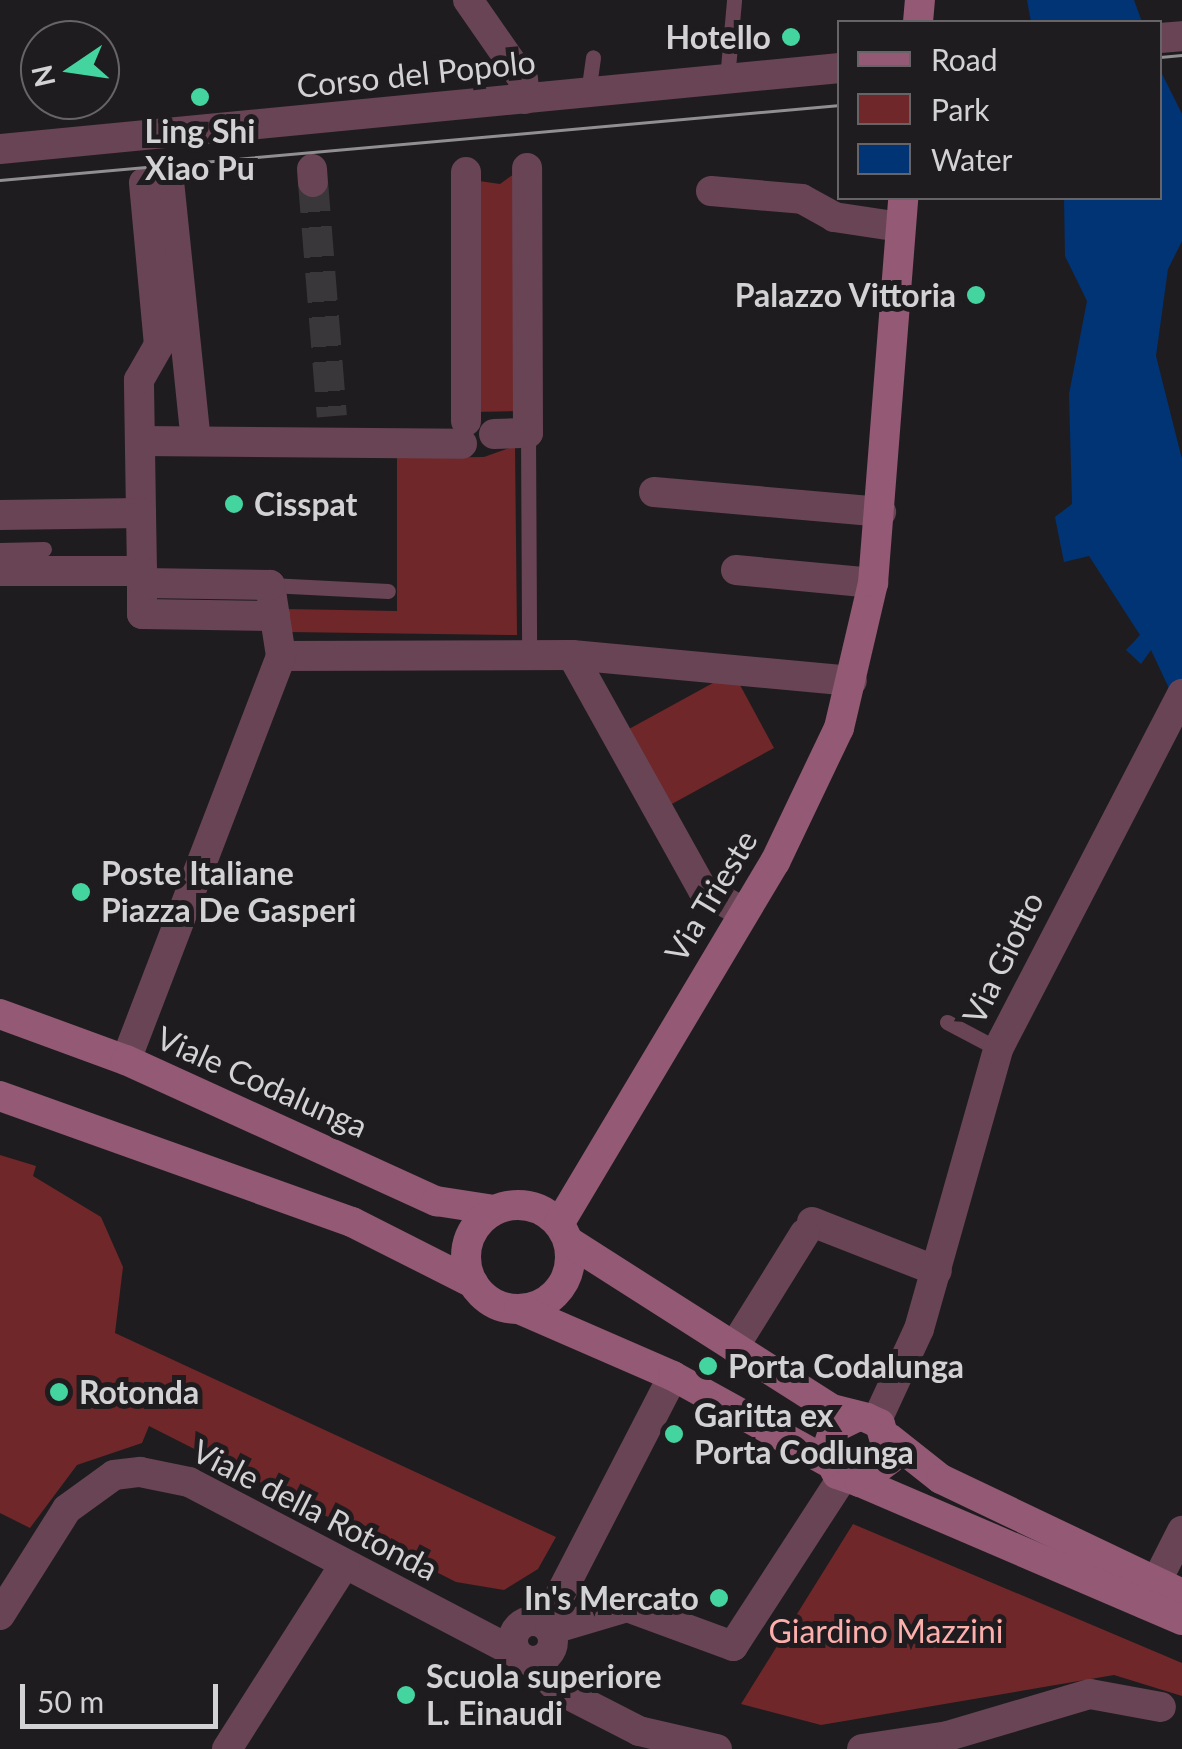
<!DOCTYPE html>
<style>
body{margin:0}
#map{position:relative;width:1182px;height:1749px;overflow:hidden;background:#1f1c1f;font-family:Lato,sans-serif}
div>[style]{position:absolute}
[style*='--x']{left:calc(var(--x)*1px);top:calc(var(--y)*1px);width:calc(var(--w)*1px);rotate:calc(var(--a)*1deg)}
.green>*{inset:0;background:#6f2729}
.water>*{inset:0;background:#003475}
.street-tunnel>*{height:30px;margin-top:-15px;transform-origin:0;background:repeating-linear-gradient(90deg,#3a373a 0 30px,transparent 0 45px)}
.lane>*{height:15px;margin:-7.5px;padding:0 7.5px;transform-origin:7.5px;border-radius:7.5px;background:#694455}
.street>*{height:30px;margin:-15px;padding:0 15px;transform-origin:15px;border-radius:15px;background:#694455}
.street>.ring{margin:-15px;padding:0;box-sizing:content-box;background:none;border:30px solid #694455;border-radius:50%}
.secondary>*{height:30px;margin:-15px;padding:0 15px;transform-origin:15px;border-radius:15px;background:#935975}
.secondary>.ring{margin:-15px;padding:0;box-sizing:content-box;background:none;border:30px solid #935975;border-radius:50%}
.tram>*{height:2.5px;margin:-1.25px;padding:0 1.25px;transform-origin:1.25px;border-radius:1.25px;background:#918f92}
.dots>*{width:28px;height:28px;translate:-50% -50%;box-sizing:border-box;border:5px solid #1f1c1f;border-radius:50%}
span{translate:-50% -50%;white-space:nowrap;text-align:center;line-height:1.15;-webkit-text-stroke:10px #1f1c1f;paint-order:stroke}
.poi-label{font-size:32px;color:#d2d1d3;font-weight:700}
.right{translate:-100% -50%;text-align:right}
.left{translate:0 -50%;text-align:left}
.street-label{font-size:32px;color:#d2d1d3}
.park-label{font-size:32px;color:#fdafac}
.legend{position:absolute;left:837px;top:20px;width:325px;height:180px;box-sizing:border-box;background:#1f1c1f;border:2px solid #676467;margin:0;padding:12px 18px;list-style:none;font-size:30px;color:#d2d1d3}
.legend li{display:flex;align-items:center;gap:20px;height:50px}
.legend b{width:50px;border:2px solid #676467}
.north{position:absolute;left:20px;top:20px;width:100px;height:100px;box-sizing:border-box;background:#1f1c1f;border:2px solid #676467;border-radius:50%;rotate:257deg;font-size:28px;font-weight:700;line-height:40px;text-align:center;color:#d2d1d3}
.north::after{content:'';display:block;margin:auto;width:35px;height:45px;background:#43d4a0;clip-path:polygon(50% 0,100% 100%,50% 72%,0 100%)}
.scale{position:absolute;left:20px;top:1684px;width:198px;height:45px;box-sizing:border-box;border:5px solid #d2d1d3;border-top:0;padding-left:12px;font-size:30px;line-height:35px;white-space:nowrap;color:#d2d1d3;-webkit-text-stroke:8px #1f1c1f;paint-order:stroke}
</style>
<div id="map">
<div class="green">
<i style="clip-path:polygon(521px 169px,520px 411px,474px 412px,472px 180px,500px 184px)"></i>
<i style="clip-path:polygon(515px 446px,517px 635px,288px 632px,285px 609px,397px 611px,397px 458px,484px 457px)"></i>
<i style="clip-path:polygon(733px 672px,774px 748px,670px 805px,629px 729px)"></i>
<i style="clip-path:polygon(0 1155px,36px 1166px,33px 1176px,101px 1217px,123px 1267px,115px 1333px,556px 1537px,538px 1569px,504px 1590px,456px 1582px,149px 1426px,142px 1443px,77px 1465px,30px 1528px,0 1513px)"></i>
<i style="clip-path:polygon(853px 1524px,1182px 1663px,1182px 1696px,1114px 1675px,821px 1725px,741px 1704px)"></i>
</div>
<div class="water">
<i style="clip-path:polygon(1027px 0,1134px 0,1142px 22px,1031px 22px)"></i>
<i style="clip-path:polygon(1160px 70px,1182px 114px,1182px 241px,1168px 269px,1156px 356px,1182px 459px,1182px 716px,1151px 650px,1141px 664px,1126px 650px,1140px 635px,1089px 556px,1064px 562px,1055px 517px,1072px 504px,1069px 394px,1087px 301px,1065px 256px,1064px 198px,1160px 198px)"></i>
</div>
<div class="street-tunnel">
<i style="--x:313;--y:182;--w:235;--a:85.4"></i>
</div>
<div class="lane">
<i style="--x:727;--y:79;--w:79;--a:-84.9"></i>
<i style="--x:588;--y:93;--w:36;--a:-82"></i>
<i style="--x:528;--y:433;--w:223;--a:89.7"></i>
<i style="--x:0;--y:550;--w:44;--a:-1.3"></i>
<i style="--x:270;--y:585;--w:118;--a:2.9"></i>
<i style="--x:947;--y:1022;--w:58;--a:27.9"></i>
</div>
<div class="street">
<i style="--x:468;--y:0;--w:96;--a:55.2"></i>
<i style="--x:523;--y:79;--w:20;--a:84"></i>
<i style="--x:1160;--y:38;--w:22;--a:-5"></i>
<i style="--x:0;--y:149;--w:844;--a:-5.51"></i>
<i style="--x:312;--y:169;--w:13;--a:86"></i>
<i style="--x:169;--y:181;--w:261;--a:84.1"></i>
<i style="--x:711;--y:191;--w:91;--a:5"></i>
<i style="--x:802;--y:199;--w:37;--a:29"></i>
<i style="--x:834;--y:217;--w:67;--a:8.6"></i>
<i style="--x:466;--y:421;--w:249;--a:-90"></i>
<i style="--x:494;--y:434;--w:34;--a:-2"></i>
<i style="--x:528;--y:433;--w:265;--a:-90.2"></i>
<i style="--x:141;--y:441;--w:321;--a:0.5"></i>
<i style="--x:654;--y:492;--w:228;--a:5"></i>
<i style="--x:141;--y:513;--w:133;--a:-90.9"></i>
<i style="--x:139;--y:380;--w:40;--a:-60.3"></i>
<i style="--x:159;--y:345;--w:163;--a:-95.3"></i>
<i style="--x:0;--y:515;--w:141;--a:-0.8"></i>
<i style="--x:141;--y:513;--w:58;--a:89"></i>
<i style="--x:142;--y:571;--w:142;--a:180"></i>
<i style="--x:736;--y:570;--w:138;--a:5.4"></i>
<i style="--x:142;--y:571;--w:43;--a:90"></i>
<i style="--x:142;--y:614;--w:133;--a:0.9"></i>
<i style="--x:572;--y:655;--w:281;--a:5.3"></i>
<i style="--x:281;--y:656;--w:291;--a:-0.2"></i>
<i style="--x:572;--y:655;--w:269;--a:60.9"></i>
<i style="--x:703;--y:890;--w:46;--a:28.8"></i>
<i style="--x:126;--y:1060;--w:433;--a:-69"></i>
<i style="--x:281;--y:656;--w:72;--a:-98.8"></i>
<i style="--x:270;--y:585;--w:127;--a:-179.1"></i>
<i style="--x:812;--y:1222;--w:134;--a:21.4"></i>
<i style="--x:734;--y:1347;--w:134;--a:-58.1"></i>
<i style="--x:876;--y:1422;--w:102;--a:-65.2"></i>
<i style="--x:919;--y:1329;--w:291;--a:-74.2"></i>
<i style="--x:998;--y:1049;--w:400;--a:-62.6"></i>
<i style="--x:1145;--y:1604;--w:82;--a:-63.1"></i>
<i style="--x:0;--y:1615;--w:125;--a:-57.7"></i>
<i style="--x:67;--y:1509;--w:58;--a:-35.9"></i>
<i style="--x:114;--y:1475;--w:26;--a:-7"></i>
<i style="--x:140;--y:1472;--w:50;--a:11.5"></i>
<i style="--x:189;--y:1482;--w:369;--a:27.6"></i>
<i class="ring" style="left:513px;top:1621px;width:10px;height:10px"></i>
<i style="--x:545;--y:1624;--w:279;--a:-62.7"></i>
<i style="--x:550;--y:1630;--w:80;--a:-16.6"></i>
<i style="--x:627;--y:1607;--w:113;--a:20.2"></i>
<i style="--x:733;--y:1646;--w:200;--a:-57"></i>
<i style="--x:532;--y:1662;--w:39;--a:46"></i>
<i style="--x:559;--y:1690;--w:90;--a:27.1"></i>
<i style="--x:639;--y:1731;--w:80;--a:13"></i>
<i style="--x:227;--y:1749;--w:219;--a:-57.5"></i>
<i style="--x:862;--y:1749;--w:87;--a:-8.6"></i>
<i style="--x:948;--y:1736;--w:148;--a:-16.5"></i>
<i style="--x:1090;--y:1694;--w:72;--a:10.4"></i>
</div>
<div class="secondary">
<i style="--x:918;--y:22;--w:22;--a:-85"></i>
<i style="--x:0;--y:1014;--w:134;--a:20.1"></i>
<i style="--x:126;--y:1060;--w:341;--a:24.5"></i>
<i style="--x:436;--y:1201;--w:59;--a:8.8"></i>
<i style="--x:0;--y:1096;--w:374;--a:19.7"></i>
<i style="--x:352;--y:1222;--w:136;--a:26.8"></i>
<i class="ring" style="left:466px;top:1205px;width:74px;height:74px"></i>
<i style="--x:559;--y:1224;--w:422;--a:-59.2"></i>
<i style="--x:775;--y:862;--w:148;--a:-64.5"></i>
<i style="--x:839;--y:728;--w:149;--a:-76.8"></i>
<i style="--x:873;--y:583;--w:386;--a:-85.5"></i>
<i style="--x:568;--y:1241;--w:313;--a:32.5"></i>
<i style="--x:832;--y:1409;--w:36;--a:14"></i>
<i style="--x:867;--y:1418;--w:14;--a:25"></i>
<i style="--x:880;--y:1424;--w:36;--a:74"></i>
<i style="--x:890;--y:1459;--w:38;--a:143"></i>
<i style="--x:860;--y:1482;--w:24;--a:-161"></i>
<i style="--x:837;--y:1474;--w:24;--a:-118"></i>
<i style="--x:826;--y:1453;--w:26;--a:-72"></i>
<i style="--x:834;--y:1428;--w:25;--a:-26"></i>
<i style="--x:519;--y:1309;--w:168;--a:23.5"></i>
<i style="--x:673;--y:1376;--w:177;--a:29"></i>
<i style="--x:889;--y:1438;--w:66;--a:38.3"></i>
<i style="--x:941;--y:1479;--w:267;--a:25.5"></i>
<i style="--x:860;--y:1482;--w:350;--a:23.2"></i>
</div>
<div class="tram">
<i style="--x:1160;--y:57;--w:22;--a:-5"></i>
<i style="--x:0;--y:180;--w:843;--a:-5.1"></i>
</div>
<div class="dots">
<i style="left:791px;top:37px;background:#43d4a0"></i>
<i style="left:200px;top:97px;background:#43d4a0"></i>
<i style="left:976px;top:295px;background:#43d4a0"></i>
<i style="left:234px;top:504px;background:#43d4a0"></i>
<i style="left:81px;top:892px;background:#43d4a0"></i>
<i style="left:708px;top:1366px;background:#43d4a0"></i>
<i style="left:59px;top:1392px;background:#43d4a0"></i>
<i style="left:674px;top:1434px;background:#43d4a0"></i>
<i style="left:719px;top:1598px;background:#43d4a0"></i>
<i style="left:406px;top:1695px;background:#43d4a0"></i>
</div>
<div class="poi-label">
<span class="right" style="left:771px;top:37px">Hotello</span>
<span style="left:200px;top:150px">Ling Shi<br>Xiao Pu</span>
<span class="right" style="left:956px;top:295px">Palazzo Vittoria</span>
<span class="left" style="left:254px;top:504px">Cisspat</span>
<span class="left" style="left:101px;top:892px">Poste Italiane<br>Piazza De Gasperi</span>
<span class="left" style="left:728px;top:1366px">Porta Codalunga</span>
<span class="left" style="left:79px;top:1392px">Rotonda</span>
<span class="left" style="left:694px;top:1434px">Garitta ex<br>Porta Codlunga</span>
<span class="right" style="left:699px;top:1598px">In's Mercato</span>
<span class="left" style="left:426px;top:1695px">Scuola superiore<br>L. Einaudi</span>
</div>
<div class="street-label">
<span style="left:416px;top:74px;rotate:-6deg">Corso del Popolo</span>
<span style="left:711px;top:896px;rotate:-59deg">Via Trieste</span>
<span style="left:1003px;top:958px;rotate:-64deg">Via Giotto</span>
<span style="left:262px;top:1082px;rotate:24deg">Viale Codalunga</span>
<span style="left:315px;top:1510px;rotate:27deg">Viale della Rotonda</span>
</div>
<div class="park-label">
<span style="left:886px;top:1631px">Giardino Mazzini</span>
</div>
<ul class="legend">
<li><b style="height:12px;background:#935975"></b>Road</li>
<li><b style="height:28px;background:#6f2729"></b>Park</li>
<li><b style="height:28px;background:#003475"></b>Water</li>
</ul>
<div class="north">N</div>
<div class="scale">50 m</div>
</div>
